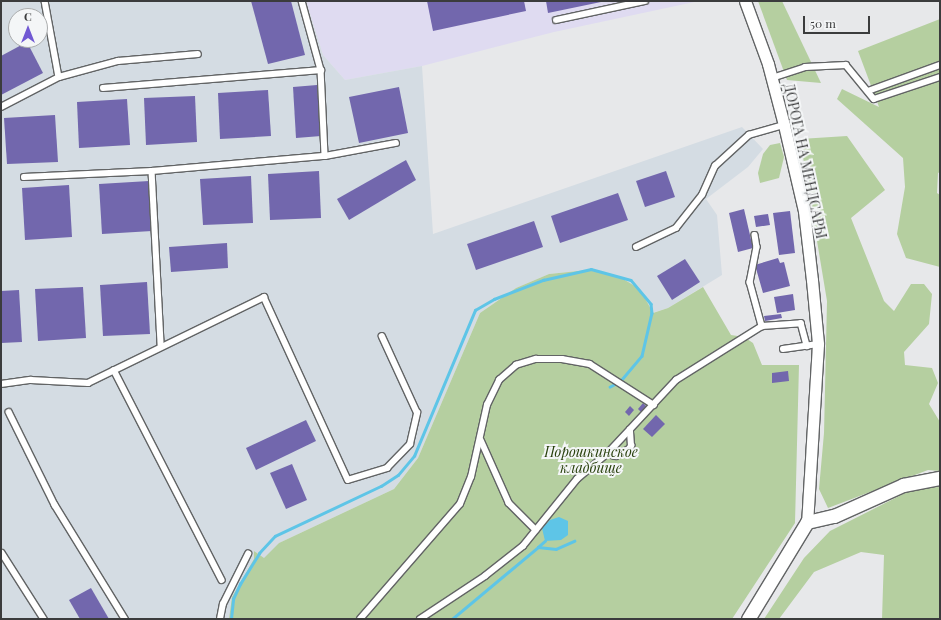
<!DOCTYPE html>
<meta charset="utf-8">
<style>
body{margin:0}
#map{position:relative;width:941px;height:620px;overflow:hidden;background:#e7e8ea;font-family:"Playfair Display",serif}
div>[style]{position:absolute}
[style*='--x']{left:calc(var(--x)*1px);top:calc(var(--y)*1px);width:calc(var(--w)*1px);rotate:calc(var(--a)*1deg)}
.commercial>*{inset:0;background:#dfdbf1}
.built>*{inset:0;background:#d4dce3}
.green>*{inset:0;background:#b5cfa0}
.water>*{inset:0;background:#5ec5e7}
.stream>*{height:2.5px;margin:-1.25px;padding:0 1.25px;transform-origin:1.25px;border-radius:1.25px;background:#5ec5e7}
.building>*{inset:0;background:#7267ad}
.roads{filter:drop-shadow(1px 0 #626465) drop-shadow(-1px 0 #626465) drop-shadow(0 1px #626465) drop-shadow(0 -1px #626465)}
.service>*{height:5.5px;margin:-2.75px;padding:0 2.75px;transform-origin:2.75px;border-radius:2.75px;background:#fff}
.minor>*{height:11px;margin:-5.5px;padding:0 5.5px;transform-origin:5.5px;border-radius:5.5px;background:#fff}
.tertiary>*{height:13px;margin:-6.5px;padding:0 6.5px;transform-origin:6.5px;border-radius:6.5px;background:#fff}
span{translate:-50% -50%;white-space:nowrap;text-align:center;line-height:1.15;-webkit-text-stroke:4px #f4f6f7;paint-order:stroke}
.street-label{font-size:14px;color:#3b3c3d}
.park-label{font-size:14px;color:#29410d;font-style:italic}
.frame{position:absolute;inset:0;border:2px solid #3b3c3d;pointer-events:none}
.north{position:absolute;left:8px;top:8px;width:40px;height:40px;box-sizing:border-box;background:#f4f6f7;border:1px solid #aaacad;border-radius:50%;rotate:0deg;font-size:11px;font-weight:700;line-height:16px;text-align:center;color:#3b3c3d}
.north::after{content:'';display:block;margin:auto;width:14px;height:18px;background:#7159d3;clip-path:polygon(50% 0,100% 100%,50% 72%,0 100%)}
.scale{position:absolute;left:803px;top:16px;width:67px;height:18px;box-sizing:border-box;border:2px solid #3b3c3d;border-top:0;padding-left:5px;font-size:12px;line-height:14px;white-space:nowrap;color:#3b3c3d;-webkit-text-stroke:3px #f4f6f7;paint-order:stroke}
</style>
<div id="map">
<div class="commercial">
<i style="clip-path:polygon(306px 1px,699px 1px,554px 32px,422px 66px,345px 80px,323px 55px)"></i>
</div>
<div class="built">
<i style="clip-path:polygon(evenodd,1px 1px,306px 1px,323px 55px,345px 80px,422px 66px,433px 234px,742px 127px,763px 149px,748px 167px,706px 199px,717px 215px,722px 275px,668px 308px,652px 313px,640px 289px,618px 276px,588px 270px,549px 274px,516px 288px,480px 313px,418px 458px,394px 489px,279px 543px,238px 619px,1px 619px,1px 1px,16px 16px,40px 16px,40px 40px,16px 40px,16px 16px)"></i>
</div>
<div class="green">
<i style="clip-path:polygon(758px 1px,782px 1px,821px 83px,787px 80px)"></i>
<i style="clip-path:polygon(940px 19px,940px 172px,938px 173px,937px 193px,940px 195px,940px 267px,906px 258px,897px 234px,905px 187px,903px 158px,837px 99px,842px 89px,879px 107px,858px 51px)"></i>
<i style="clip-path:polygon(847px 136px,885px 190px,851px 218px,884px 301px,894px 311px,911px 284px,924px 284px,932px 294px,929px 324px,904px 352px,905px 365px,932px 368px,938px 383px,929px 404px,940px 422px,940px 471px,928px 470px,828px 508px,819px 489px,824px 433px,827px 301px,800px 139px)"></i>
<i style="clip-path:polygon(780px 143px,784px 157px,779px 178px,760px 183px,758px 173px,763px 154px,770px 145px)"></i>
<i style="clip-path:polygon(588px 270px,618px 276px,640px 289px,653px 313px,668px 308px,703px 287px,731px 335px,744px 337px,753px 343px,762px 365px,799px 365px,795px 523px,732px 619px,229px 619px,232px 597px,254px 559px,254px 551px,264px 558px,279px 543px,394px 489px,418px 458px,480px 313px,516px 288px,549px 274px)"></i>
<i style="clip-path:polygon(940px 487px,940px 619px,882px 619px,884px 555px,861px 552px,814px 572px,779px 619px,764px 619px,804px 558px,830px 531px,915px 488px)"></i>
</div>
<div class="water">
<i style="clip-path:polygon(559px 517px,568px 521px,568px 535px,561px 540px,545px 541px,542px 528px,550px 520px)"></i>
</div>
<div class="stream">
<i style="--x:538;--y:547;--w:9;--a:-41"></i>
<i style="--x:231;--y:619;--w:20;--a:-84"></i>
<i style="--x:233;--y:599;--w:17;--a:-65"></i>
<i style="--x:240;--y:584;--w:36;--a:-58"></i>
<i style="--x:259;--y:553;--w:23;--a:-47"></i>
<i style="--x:275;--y:536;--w:117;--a:-25.3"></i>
<i style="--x:381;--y:486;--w:20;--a:-33"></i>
<i style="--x:398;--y:475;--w:25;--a:-50"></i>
<i style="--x:414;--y:456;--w:158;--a:-67.3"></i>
<i style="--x:475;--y:310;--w:22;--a:-30"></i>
<i style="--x:494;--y:299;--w:53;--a:-21.2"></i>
<i style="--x:543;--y:280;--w:49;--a:-12.9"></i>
<i style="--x:591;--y:269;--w:41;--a:15.4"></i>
<i style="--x:631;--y:280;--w:31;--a:50"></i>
<i style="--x:651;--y:304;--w:9;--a:84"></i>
<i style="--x:652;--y:313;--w:44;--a:103.1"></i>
<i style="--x:642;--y:356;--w:34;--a:130"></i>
<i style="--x:620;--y:382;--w:11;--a:153"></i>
<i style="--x:452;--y:619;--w:112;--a:-39.9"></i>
<i style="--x:538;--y:547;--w:18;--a:6"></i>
<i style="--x:556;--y:549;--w:20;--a:-24"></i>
</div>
<div class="building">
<i style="clip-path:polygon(251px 1px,291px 1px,305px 55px,268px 64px)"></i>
<i style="clip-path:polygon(427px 1px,524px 1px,526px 11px,433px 31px)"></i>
<i style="clip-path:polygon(546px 1px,601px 1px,601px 2px,548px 13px)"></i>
<i style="clip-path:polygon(27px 42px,43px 73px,1px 95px,1px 56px)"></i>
<i style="clip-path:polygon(317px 85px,321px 136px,296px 138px,293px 87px)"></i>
<i style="clip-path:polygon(399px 87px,408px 133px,359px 143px,349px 97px)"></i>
<i style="clip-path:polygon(268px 90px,271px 136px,220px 139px,218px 93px)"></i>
<i style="clip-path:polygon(195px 96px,197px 142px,146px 145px,144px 98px)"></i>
<i style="clip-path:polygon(127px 99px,130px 145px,79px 148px,77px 102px)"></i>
<i style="clip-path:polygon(55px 115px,58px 162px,7px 164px,4px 118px)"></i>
<i style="clip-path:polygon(406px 160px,416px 180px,349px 220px,337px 199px)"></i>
<i style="clip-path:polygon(319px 171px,321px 218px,270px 220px,268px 174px)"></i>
<i style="clip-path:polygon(666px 171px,675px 197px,645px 207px,636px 181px)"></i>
<i style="clip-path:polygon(251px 176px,253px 223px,203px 225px,200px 179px)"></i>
<i style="clip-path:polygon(149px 181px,152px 231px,102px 234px,99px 184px)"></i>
<i style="clip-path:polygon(69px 185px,72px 237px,25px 240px,22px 188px)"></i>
<i style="clip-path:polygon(618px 193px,628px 220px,560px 243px,551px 216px)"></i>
<i style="clip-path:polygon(744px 209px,753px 248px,738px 252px,729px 213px)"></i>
<i style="clip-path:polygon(790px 211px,795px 253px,779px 255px,773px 213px)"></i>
<i style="clip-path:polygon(768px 214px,770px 225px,756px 227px,754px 216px)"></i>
<i style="clip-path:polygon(534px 221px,543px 247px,476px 270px,467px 244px)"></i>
<i style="clip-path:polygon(227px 243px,228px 268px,171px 272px,169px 247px)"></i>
<i style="clip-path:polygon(778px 258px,780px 263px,784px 262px,790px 286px,763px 293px,755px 265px)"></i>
<i style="clip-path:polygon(685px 259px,700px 282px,672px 300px,657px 276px)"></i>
<i style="clip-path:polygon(147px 282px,150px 334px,103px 336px,100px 285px)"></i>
<i style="clip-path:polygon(83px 287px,86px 338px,38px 341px,35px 289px)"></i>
<i style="clip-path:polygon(19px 290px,22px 342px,1px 343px,1px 291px)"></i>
<i style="clip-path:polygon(793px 294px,795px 310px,777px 313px,774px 297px)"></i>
<i style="clip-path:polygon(781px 314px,782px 318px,765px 321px,764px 316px)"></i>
<i style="clip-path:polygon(788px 371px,789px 381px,772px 383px,772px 373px)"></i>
<i style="clip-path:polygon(643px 403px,647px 407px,642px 413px,638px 409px)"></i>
<i style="clip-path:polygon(630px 406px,634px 410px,629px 416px,625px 412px)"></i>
<i style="clip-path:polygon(656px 415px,665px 424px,652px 437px,643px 429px)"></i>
<i style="clip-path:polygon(306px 420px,316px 441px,256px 470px,246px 448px)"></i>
<i style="clip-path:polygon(292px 464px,307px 500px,286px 509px,270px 473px)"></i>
<i style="clip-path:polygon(91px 588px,109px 619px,80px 619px,69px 600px)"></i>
</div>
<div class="roads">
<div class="service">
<i style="--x:45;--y:1;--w:77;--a:79.6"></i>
<i style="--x:302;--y:1;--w:72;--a:74.6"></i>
<i style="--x:321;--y:70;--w:86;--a:87.3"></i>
<i style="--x:556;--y:20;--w:91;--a:-12.1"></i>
<i style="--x:772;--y:78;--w:35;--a:-18"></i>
<i style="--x:805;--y:67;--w:41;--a:-2.8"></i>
<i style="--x:846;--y:65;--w:44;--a:50.5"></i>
<i style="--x:874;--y:99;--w:70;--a:-18.4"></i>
<i style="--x:103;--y:88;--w:219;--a:-4.7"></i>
<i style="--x:868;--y:91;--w:77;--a:-19.9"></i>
<i style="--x:1;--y:107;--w:65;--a:-27.3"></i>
<i style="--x:59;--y:77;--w:61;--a:-15.2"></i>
<i style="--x:118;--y:61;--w:80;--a:-5"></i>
<i style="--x:152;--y:171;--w:174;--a:87"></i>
<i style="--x:24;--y:177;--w:128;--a:-2.7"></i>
<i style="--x:152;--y:171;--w:174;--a:-5"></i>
<i style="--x:325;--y:156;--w:72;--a:-10.4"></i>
<i style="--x:755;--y:235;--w:12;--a:81"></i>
<i style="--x:757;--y:247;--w:36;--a:101"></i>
<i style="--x:750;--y:282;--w:46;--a:74.7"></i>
<i style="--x:636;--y:247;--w:44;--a:-25.4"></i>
<i style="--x:676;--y:228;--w:42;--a:-51.8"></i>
<i style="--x:702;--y:195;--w:32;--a:-66"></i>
<i style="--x:715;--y:166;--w:46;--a:-42.4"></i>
<i style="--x:749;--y:135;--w:36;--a:-16"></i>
<i style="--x:783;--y:349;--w:35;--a:-8"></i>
<i style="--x:114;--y:370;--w:236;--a:62.8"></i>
<i style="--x:1;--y:384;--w:30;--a:-8"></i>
<i style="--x:31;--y:380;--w:57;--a:3"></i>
<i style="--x:88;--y:383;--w:196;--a:-26"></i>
<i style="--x:264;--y:297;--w:201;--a:65.3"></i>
<i style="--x:348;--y:480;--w:41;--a:-17.1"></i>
<i style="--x:387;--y:468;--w:33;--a:-46"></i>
<i style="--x:410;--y:444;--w:32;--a:-77"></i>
<i style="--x:417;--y:413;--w:84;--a:-114.7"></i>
<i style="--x:9;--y:412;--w:104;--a:63.7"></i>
<i style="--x:55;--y:505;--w:134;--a:58.4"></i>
<i style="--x:481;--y:440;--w:69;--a:66"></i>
<i style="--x:509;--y:503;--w:38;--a:45"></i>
<i style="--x:607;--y:454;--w:9;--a:13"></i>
<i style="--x:616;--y:456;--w:15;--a:-28"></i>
<i style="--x:629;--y:449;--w:4;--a:-56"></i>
<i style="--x:631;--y:446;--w:16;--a:-94"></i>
<i style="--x:2;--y:553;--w:78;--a:57.5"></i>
<i style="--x:220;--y:619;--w:15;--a:-79"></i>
<i style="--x:223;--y:604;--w:56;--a:-63.4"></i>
<i style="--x:360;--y:619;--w:152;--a:-49"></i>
<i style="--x:460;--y:504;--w:29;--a:-68"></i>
<i style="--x:471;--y:477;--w:74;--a:-77.5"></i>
<i style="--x:487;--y:405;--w:28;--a:-64"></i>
<i style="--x:499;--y:380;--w:23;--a:-41"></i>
<i style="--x:516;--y:365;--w:21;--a:-17"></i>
<i style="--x:536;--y:359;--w:26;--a:0"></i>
<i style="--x:562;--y:359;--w:28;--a:10"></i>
<i style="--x:590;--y:364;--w:76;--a:32.6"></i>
<i style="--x:420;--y:619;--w:78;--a:-33.5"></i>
<i style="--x:485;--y:576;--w:48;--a:-38.3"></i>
<i style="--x:523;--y:546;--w:86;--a:-51.1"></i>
<i style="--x:577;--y:479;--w:39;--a:-40"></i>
<i style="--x:607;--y:454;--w:101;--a:-47"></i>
<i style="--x:676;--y:380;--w:102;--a:-32.1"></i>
<i style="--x:762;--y:326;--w:39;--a:-4"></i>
<i style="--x:801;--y:323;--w:24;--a:75"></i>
</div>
<div class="minor">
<i style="--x:745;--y:1;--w:67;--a:69.9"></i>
<i style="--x:768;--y:64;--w:63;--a:75.3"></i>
<i style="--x:784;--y:125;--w:88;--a:76.9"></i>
<i style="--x:804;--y:211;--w:69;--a:83.4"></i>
<i style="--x:812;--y:280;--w:64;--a:84.6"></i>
<i style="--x:818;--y:344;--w:178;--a:93.5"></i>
</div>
<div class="tertiary">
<i style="--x:748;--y:619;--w:114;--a:-58.7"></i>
<i style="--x:807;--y:522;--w:28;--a:-13"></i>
<i style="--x:834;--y:516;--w:76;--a:-24.2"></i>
<i style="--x:903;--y:485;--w:38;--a:-11"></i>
</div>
</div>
<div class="street-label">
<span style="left:805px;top:161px;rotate:78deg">ДОРОГА НА МЕНДСАРЫ</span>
</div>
<div class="park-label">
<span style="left:591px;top:460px">Порошкинское<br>кладбище</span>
</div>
<div class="frame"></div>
<div class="north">С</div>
<div class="scale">50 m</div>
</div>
